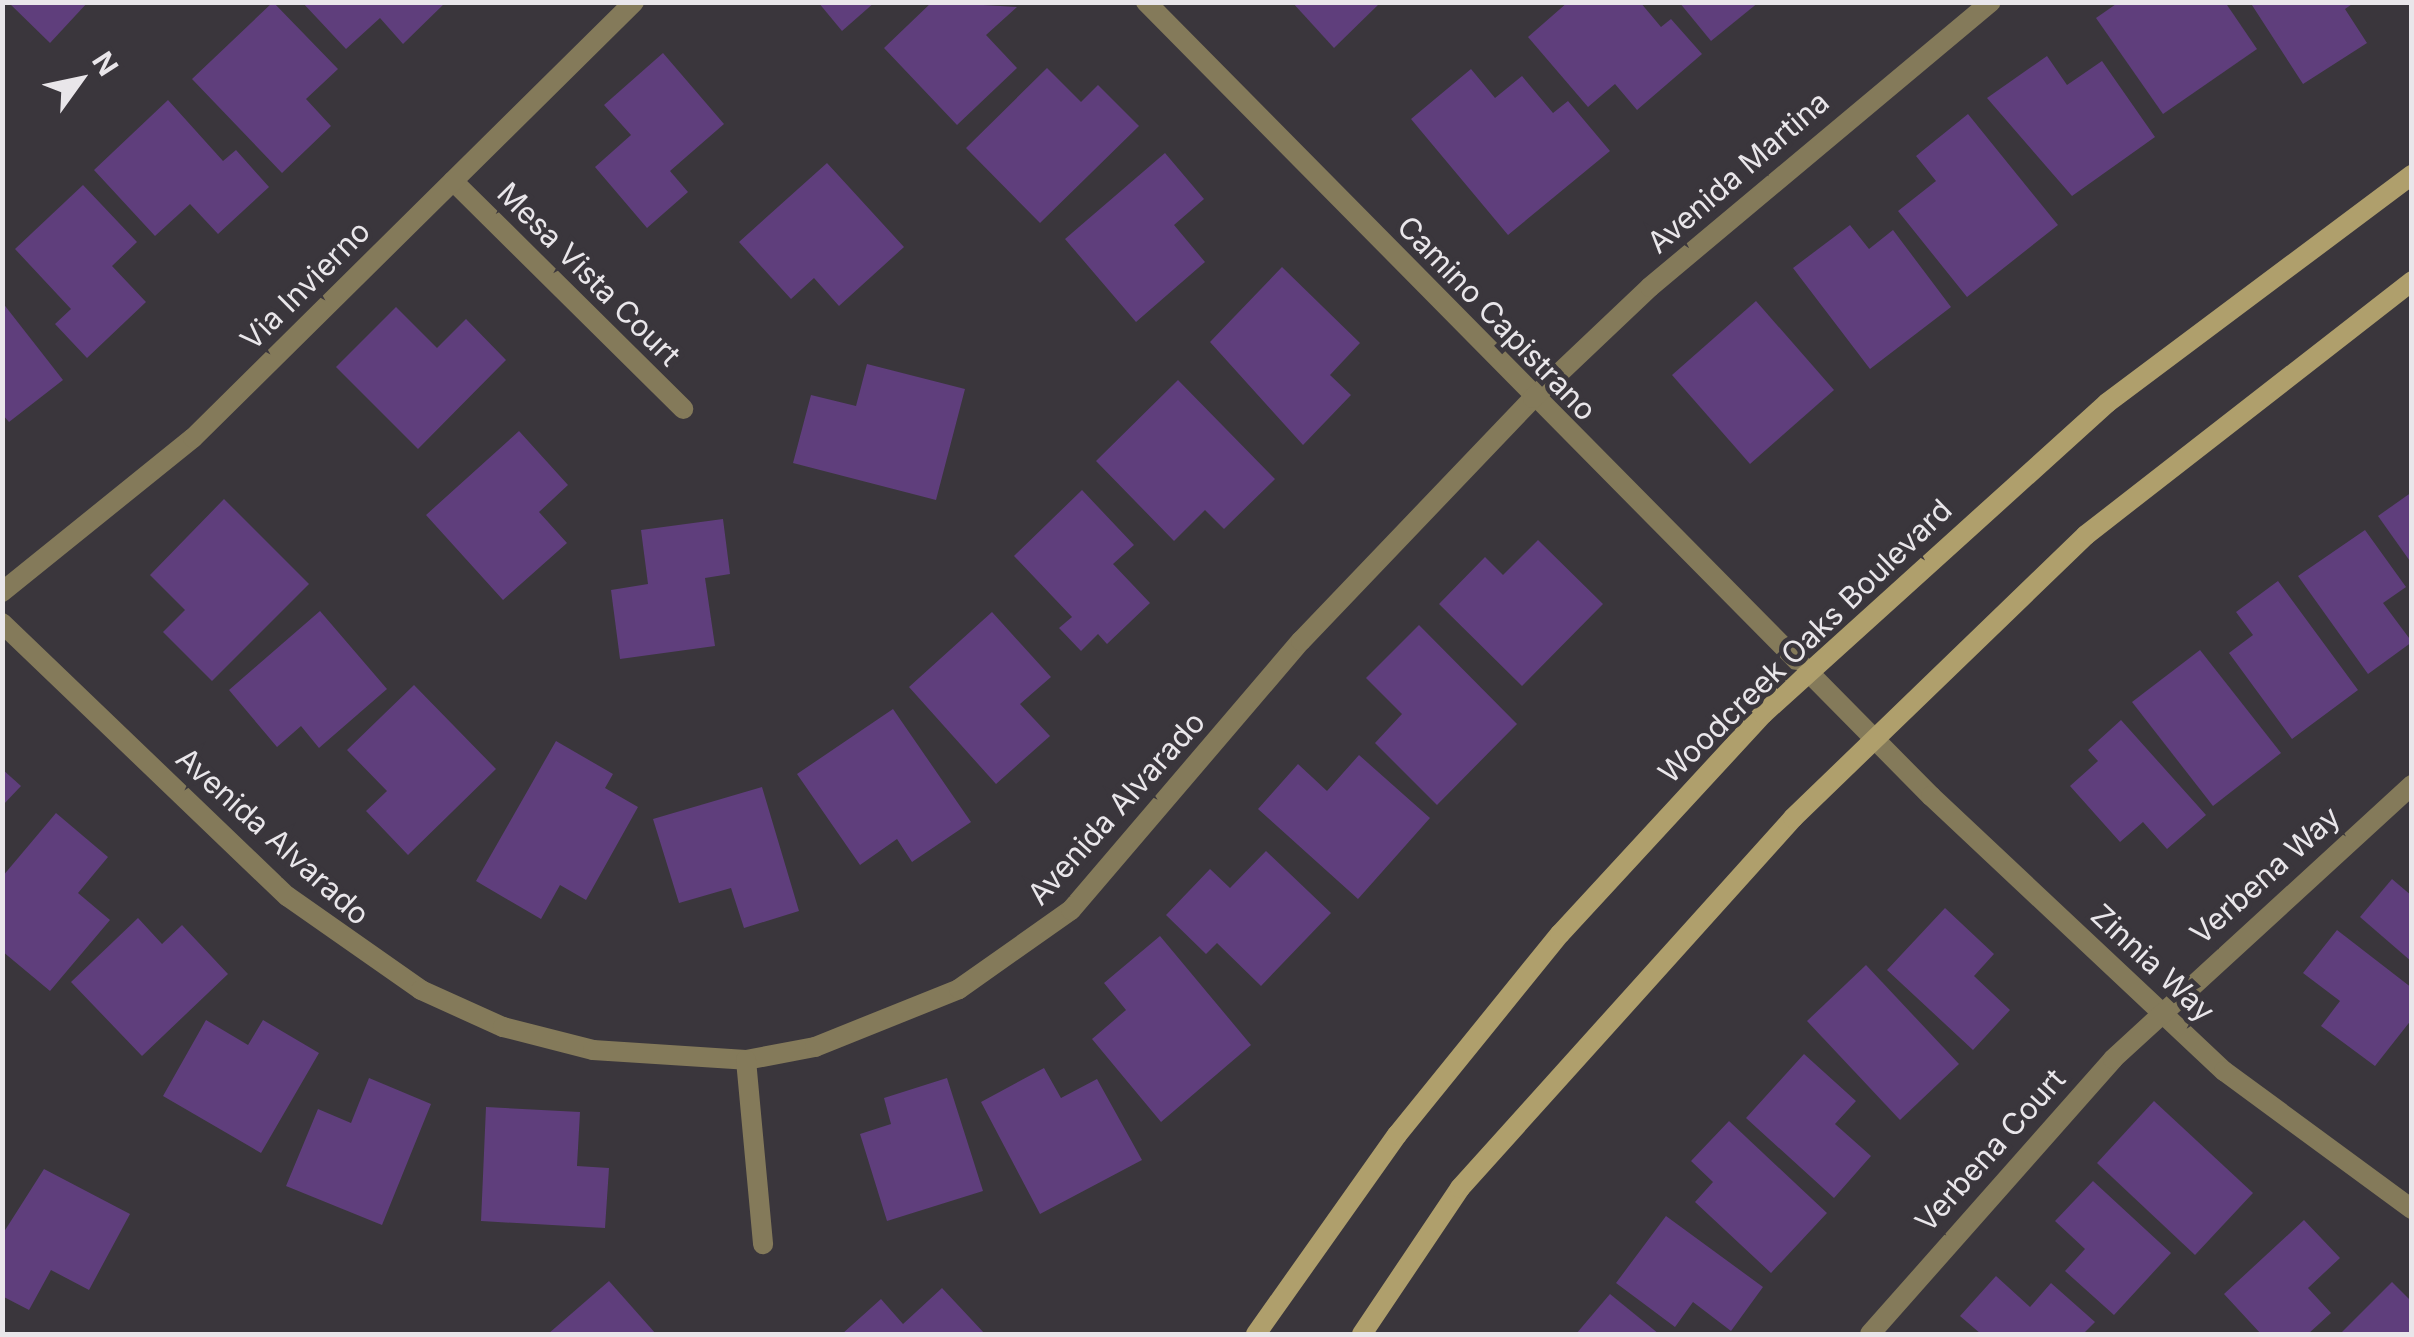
<!DOCTYPE html>
<style>
body{margin:0}
#map{position:relative;width:2414px;height:1337px;overflow:hidden;background:#3a363c;font-family:Inter,sans-serif}
div>[style]{position:absolute}
[style*='--x']{left:calc(var(--x)*1px);top:calc(var(--y)*1px);width:calc(var(--w)*1px);rotate:calc(var(--a)*1deg)}
.building>*{inset:0;background:#5f3e7c}
.street>*{height:20px;margin:-10px;padding:0 10px;transform-origin:10px;border-radius:10px;background:#847a5a}
.secondary>*{height:20px;margin:-10px;padding:0 10px;transform-origin:10px;border-radius:10px;background:#af9f6c}
span{translate:-50% -50%;white-space:nowrap;text-align:center;line-height:1.15;-webkit-text-stroke:9px #3a363c;paint-order:stroke}
.street-label{font-size:30px;color:#e9e6ea}
.frame{position:absolute;inset:0;border:5px solid #e9e6ea;pointer-events:none}
.north{position:absolute;left:30px;top:30px;width:100px;height:100px;-webkit-text-stroke:8px #3a363c;paint-order:stroke;rotate:57deg;font-size:28px;font-weight:700;line-height:40px;text-align:center;color:#e9e6ea}
.north::after{content:'';display:block;margin:auto;width:35px;height:45px;background:#e9e6ea;clip-path:polygon(50% 0,100% 100%,50% 72%,0 100%)}
</style>
<div id="map">
<div class="building">
<i style="clip-path:polygon(8px 2px,88px 2px,50px 43px)"></i>
<i style="clip-path:polygon(273px 2px,338px 69px,306px 99px,331px 126px,282px 173px,192px 79px)"></i>
<i style="clip-path:polygon(302px 2px,446px 2px,403px 44px,380px 18px,346px 49px)"></i>
<i style="clip-path:polygon(818px 2px,875px 2px,842px 31px)"></i>
<i style="clip-path:polygon(932px 2px,1017px 7px,986px 35px,1017px 68px,957px 125px,884px 48px)"></i>
<i style="clip-path:polygon(1292px 2px,1381px 2px,1334px 48px)"></i>
<i style="clip-path:polygon(1568px 2px,1640px 2px,1661px 27px,1671px 19px,1702px 54px,1637px 110px,1615px 84px,1588px 107px,1528px 37px)"></i>
<i style="clip-path:polygon(1679px 2px,1759px 2px,1711px 41px)"></i>
<i style="clip-path:polygon(2119px 2px,2225px 2px,2257px 49px,2163px 114px,2096px 18px)"></i>
<i style="clip-path:polygon(2250px 2px,2355px 2px,2345px 9px,2367px 43px,2303px 84px)"></i>
<i style="clip-path:polygon(663px 53px,724px 124px,670px 171px,688px 192px,647px 228px,595px 167px,631px 135px,604px 105px)"></i>
<i style="clip-path:polygon(2047px 56px,2067px 85px,2102px 61px,2155px 137px,2072px 196px,1987px 98px)"></i>
<i style="clip-path:polygon(1047px 68px,1081px 102px,1098px 85px,1139px 126px,1040px 223px,966px 148px)"></i>
<i style="clip-path:polygon(1471px 69px,1495px 98px,1522px 76px,1553px 113px,1568px 101px,1610px 151px,1508px 235px,1411px 119px)"></i>
<i style="clip-path:polygon(168px 100px,223px 161px,236px 150px,269px 187px,218px 234px,190px 204px,155px 236px,94px 170px)"></i>
<i style="clip-path:polygon(1968px 114px,2058px 225px,1967px 297px,1898px 211px,1936px 181px,1916px 156px)"></i>
<i style="clip-path:polygon(1165px 153px,1204px 199px,1174px 225px,1205px 262px,1136px 322px,1065px 239px)"></i>
<i style="clip-path:polygon(827px 163px,904px 247px,839px 306px,814px 278px,791px 299px,739px 242px)"></i>
<i style="clip-path:polygon(83px 185px,137px 242px,112px 266px,146px 302px,87px 358px,55px 324px,71px 309px,15px 249px)"></i>
<i style="clip-path:polygon(1850px 225px,1869px 249px,1893px 230px,1951px 307px,1870px 369px,1793px 268px)"></i>
<i style="clip-path:polygon(1282px 267px,1360px 343px,1330px 375px,1351px 395px,1303px 445px,1210px 342px)"></i>
<i style="clip-path:polygon(1756px 301px,1834px 390px,1750px 464px,1672px 375px)"></i>
<i style="clip-path:polygon(2px 302px,63px 380px,9px 422px,2px 414px)"></i>
<i style="clip-path:polygon(396px 307px,437px 348px,466px 319px,506px 360px,418px 449px,336px 367px)"></i>
<i style="clip-path:polygon(867px 364px,965px 389px,936px 500px,793px 463px,811px 395px,856px 406px)"></i>
<i style="clip-path:polygon(1178px 380px,1275px 479px,1224px 529px,1205px 510px,1174px 541px,1096px 461px)"></i>
<i style="clip-path:polygon(519px 431px,568px 485px,539px 512px,567px 543px,503px 600px,426px 515px)"></i>
<i style="clip-path:polygon(1082px 490px,1134px 545px,1113px 564px,1150px 603px,1107px 644px,1098px 634px,1081px 651px,1059px 628px,1072px 617px,1014px 556px)"></i>
<i style="clip-path:polygon(2412px 492px,2412px 564px,2378px 516px)"></i>
<i style="clip-path:polygon(224px 499px,309px 584px,212px 681px,163px 632px,185px 610px,150px 575px)"></i>
<i style="clip-path:polygon(723px 519px,730px 574px,705px 578px,715px 646px,620px 659px,611px 590px,648px 584px,641px 530px)"></i>
<i style="clip-path:polygon(2365px 530px,2406px 587px,2383px 603px,2412px 642px,2368px 674px,2298px 576px)"></i>
<i style="clip-path:polygon(1538px 540px,1603px 604px,1522px 686px,1439px 604px,1485px 557px,1503px 575px)"></i>
<i style="clip-path:polygon(2278px 581px,2358px 690px,2292px 739px,2229px 653px,2253px 635px,2236px 612px)"></i>
<i style="clip-path:polygon(320px 611px,387px 689px,319px 748px,301px 726px,277px 747px,229px 690px)"></i>
<i style="clip-path:polygon(992px 612px,1051px 677px,1020px 704px,1050px 736px,996px 784px,909px 687px)"></i>
<i style="clip-path:polygon(1419px 625px,1517px 724px,1437px 805px,1375px 743px,1402px 714px,1366px 678px)"></i>
<i style="clip-path:polygon(2200px 650px,2281px 753px,2213px 806px,2132px 702px)"></i>
<i style="clip-path:polygon(414px 685px,496px 769px,408px 855px,366px 811px,387px 791px,347px 750px)"></i>
<i style="clip-path:polygon(893px 709px,971px 822px,912px 862px,897px 839px,860px 865px,797px 774px)"></i>
<i style="clip-path:polygon(2121px 720px,2206px 815px,2167px 849px,2143px 822px,2120px 842px,2070px 786px,2098px 761px,2088px 750px)"></i>
<i style="clip-path:polygon(556px 741px,613px 774px,605px 788px,638px 807px,586px 900px,560px 885px,541px 919px,476px 881px)"></i>
<i style="clip-path:polygon(1359px 755px,1430px 818px,1358px 899px,1258px 809px,1298px 764px,1327px 791px)"></i>
<i style="clip-path:polygon(2px 769px,21px 786px,2px 806px)"></i>
<i style="clip-path:polygon(762px 787px,799px 911px,744px 928px,731px 888px,679px 903px,653px 819px)"></i>
<i style="clip-path:polygon(56px 813px,108px 857px,78px 893px,110px 920px,50px 991px,2px 951px,2px 877px)"></i>
<i style="clip-path:polygon(1266px 851px,1331px 913px,1261px 986px,1217px 943px,1206px 954px,1166px 915px,1210px 869px,1230px 888px)"></i>
<i style="clip-path:polygon(2392px 879px,2412px 896px,2412px 962px,2360px 917px)"></i>
<i style="clip-path:polygon(1945px 908px,1994px 954px,1974px 976px,2010px 1010px,1973px 1050px,1887px 970px)"></i>
<i style="clip-path:polygon(138px 918px,162px 944px,182px 925px,228px 974px,142px 1056px,71px 982px)"></i>
<i style="clip-path:polygon(2337px 930px,2412px 988px,2412px 1019px,2375px 1066px,2321px 1026px,2340px 1001px,2303px 973px)"></i>
<i style="clip-path:polygon(1160px 936px,1251px 1045px,1161px 1122px,1092px 1039px,1126px 1010px,1104px 983px)"></i>
<i style="clip-path:polygon(1866px 965px,1959px 1064px,1900px 1120px,1807px 1021px)"></i>
<i style="clip-path:polygon(206px 1020px,248px 1045px,263px 1020px,319px 1053px,261px 1153px,163px 1096px)"></i>
<i style="clip-path:polygon(1804px 1054px,1856px 1101px,1835px 1124px,1871px 1156px,1834px 1198px,1746px 1118px)"></i>
<i style="clip-path:polygon(1044px 1068px,1061px 1098px,1097px 1079px,1142px 1160px,1040px 1214px,981px 1102px)"></i>
<i style="clip-path:polygon(369px 1078px,431px 1104px,382px 1225px,286px 1186px,318px 1109px,351px 1123px)"></i>
<i style="clip-path:polygon(947px 1078px,983px 1191px,887px 1221px,860px 1134px,891px 1124px,884px 1098px)"></i>
<i style="clip-path:polygon(2154px 1101px,2253px 1193px,2195px 1255px,2097px 1163px)"></i>
<i style="clip-path:polygon(486px 1107px,580px 1112px,577px 1166px,609px 1168px,605px 1228px,481px 1221px)"></i>
<i style="clip-path:polygon(1729px 1121px,1827px 1213px,1771px 1273px,1695px 1202px,1713px 1182px,1691px 1161px)"></i>
<i style="clip-path:polygon(44px 1169px,130px 1214px,89px 1290px,51px 1270px,29px 1310px,2px 1296px,2px 1235px)"></i>
<i style="clip-path:polygon(2093px 1181px,2171px 1253px,2114px 1315px,2065px 1271px,2085px 1249px,2055px 1221px)"></i>
<i style="clip-path:polygon(1666px 1216px,1763px 1287px,1731px 1331px,1693px 1302px,1675px 1327px,1616px 1283px)"></i>
<i style="clip-path:polygon(2304px 1220px,2340px 1258px,2308px 1288px,2331px 1313px,2308px 1334px,2261px 1334px,2224px 1294px)"></i>
<i style="clip-path:polygon(1996px 1276px,2030px 1307px,2051px 1283px,2095px 1322px,2083px 1334px,1981px 1334px,1960px 1316px)"></i>
<i style="clip-path:polygon(609px 1281px,656px 1334px,548px 1334px)"></i>
<i style="clip-path:polygon(2392px 1282px,2412px 1302px,2412px 1334px,2340px 1334px)"></i>
<i style="clip-path:polygon(942px 1288px,985px 1334px,842px 1334px,881px 1299px,903px 1324px)"></i>
<i style="clip-path:polygon(1610px 1294px,1659px 1334px,1576px 1334px)"></i>
</div>
<div class="street">
<i style="--x:1146;--y:2;--w:1117;--a:45.33"></i>
<i style="--x:1931;--y:796;--w:402;--a:43.2"></i>
<i style="--x:2224;--y:1071;--w:233;--a:36.3"></i>
<i style="--x:453;--y:181;--w:324;--a:44.7"></i>
<i style="--x:2;--y:592;--w:245;--a:-38.9"></i>
<i style="--x:193;--y:438;--w:620;--a:-44.67"></i>
<i style="--x:2;--y:623;--w:395;--a:43.8"></i>
<i style="--x:287;--y:896;--w:164;--a:35"></i>
<i style="--x:421;--y:990;--w:90;--a:24.3"></i>
<i style="--x:503;--y:1027;--w:93;--a:14.3"></i>
<i style="--x:593;--y:1050;--w:153;--a:3.7"></i>
<i style="--x:746;--y:1060;--w:70;--a:-10.7"></i>
<i style="--x:815;--y:1047;--w:155;--a:-21.9"></i>
<i style="--x:959;--y:989;--w:137;--a:-35.2"></i>
<i style="--x:1071;--y:910;--w:354;--a:-49.5"></i>
<i style="--x:1301;--y:641;--w:336;--a:-46.3"></i>
<i style="--x:1533;--y:398;--w:161;--a:-43.5"></i>
<i style="--x:1650;--y:287;--w:444;--a:-39.9"></i>
<i style="--x:746;--y:1060;--w:185;--a:84.7"></i>
<i style="--x:1870;--y:1334;--w:367;--a:-48.5"></i>
<i style="--x:2113;--y:1059;--w:406;--a:-42.5"></i>
</div>
<div class="secondary">
<i style="--x:1256;--y:1334;--w:244;--a:-54.7"></i>
<i style="--x:1397;--y:1135;--w:259;--a:-51"></i>
<i style="--x:1560;--y:934;--w:299;--a:-47.3"></i>
<i style="--x:1763;--y:714;--w:464;--a:-42.1"></i>
<i style="--x:2107;--y:403;--w:381;--a:-36.8"></i>
<i style="--x:1362;--y:1334;--w:176;--a:-56.1"></i>
<i style="--x:1460;--y:1188;--w:498;--a:-48"></i>
<i style="--x:1793;--y:818;--w:407;--a:-44"></i>
<i style="--x:2086;--y:535;--w:413;--a:-37.9"></i>
</div>
<div class="street-label">
<span style="left:1738px;top:172px;rotate:-41deg">Avenida Martina</span>
<span style="left:589px;top:274px;rotate:45deg">Mesa Vista Court</span>
<span style="left:305px;top:285px;rotate:-45deg">Via Invierno</span>
<span style="left:1497px;top:318px;rotate:46deg">Camino Capistrano</span>
<span style="left:1805px;top:641px;rotate:-44deg">Woodcreek Oaks Boulevard</span>
<span style="left:1116px;top:808px;rotate:-48deg">Avenida Alvarado</span>
<span style="left:273px;top:836px;rotate:42deg">Avenida Alvarado</span>
<span style="left:2265px;top:875px;rotate:-42deg">Verbena Way</span>
<span style="left:2153px;top:963px;rotate:43deg">Zinnia Way</span>
<span style="left:1990px;top:1150px;rotate:-48deg">Verbena Court</span>
</div>
<div class="frame"></div>
<div class="north">N</div>
</div>
